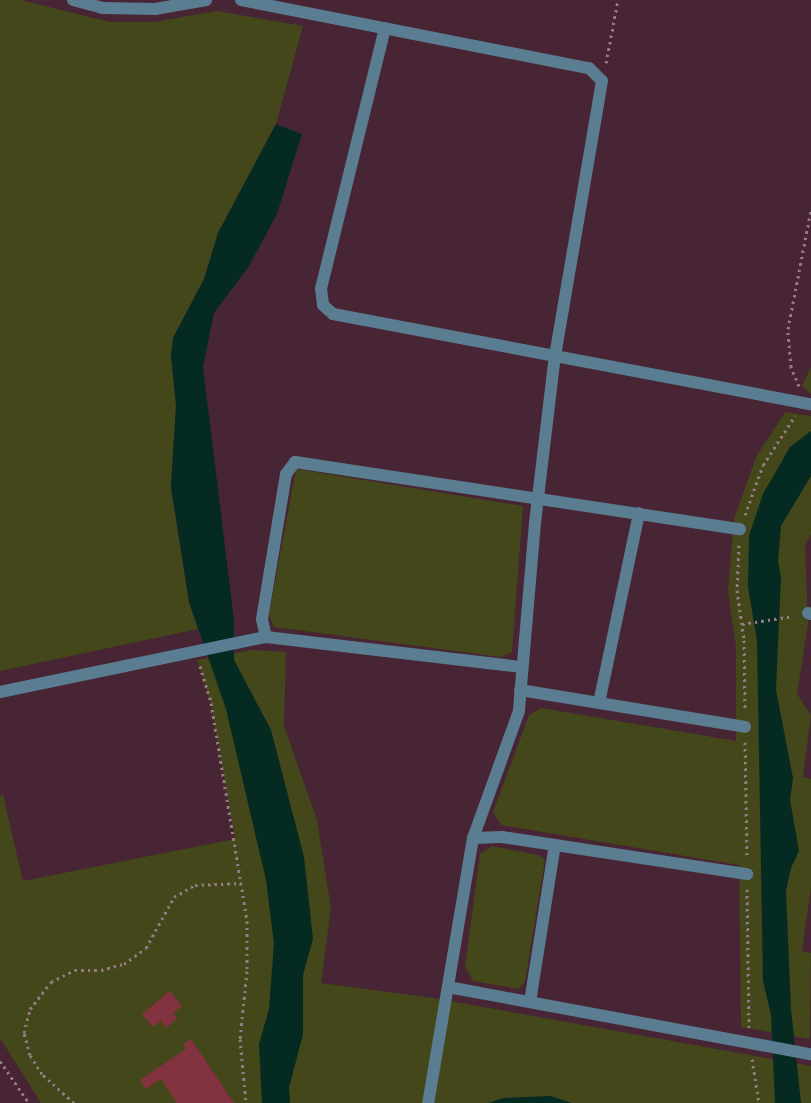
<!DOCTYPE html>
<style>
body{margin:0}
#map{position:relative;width:811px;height:1103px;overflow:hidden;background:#482534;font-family:"Zilla Slab",serif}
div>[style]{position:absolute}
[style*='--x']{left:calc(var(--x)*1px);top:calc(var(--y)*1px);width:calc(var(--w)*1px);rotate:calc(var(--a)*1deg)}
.green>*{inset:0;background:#434719}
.water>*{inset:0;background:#052a21}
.building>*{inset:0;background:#83333f}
.path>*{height:3px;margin-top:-1.5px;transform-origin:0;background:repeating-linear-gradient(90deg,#957b86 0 2.5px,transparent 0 6.5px)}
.minor>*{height:12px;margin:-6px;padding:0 6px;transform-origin:6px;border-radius:6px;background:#5a7d91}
span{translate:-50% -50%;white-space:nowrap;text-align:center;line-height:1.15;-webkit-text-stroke:4px #482534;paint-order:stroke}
</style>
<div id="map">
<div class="green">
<i style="clip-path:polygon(0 0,21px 0,110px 22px,154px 22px,217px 11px,303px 26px,276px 124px,218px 233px,204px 279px,173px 338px,171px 356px,176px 405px,171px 488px,189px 602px,198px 629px,0 671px)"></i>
<i style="clip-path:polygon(811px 367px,811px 394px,802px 386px)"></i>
<i style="clip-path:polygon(785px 412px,811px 416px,811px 534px,805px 546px,808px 624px,797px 694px,811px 715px,803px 777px,811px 779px,811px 888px,802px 951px,811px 953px,810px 1039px,741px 1027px,739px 865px,501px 825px,493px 812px,529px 715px,541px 708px,736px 741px,736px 647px,728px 590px,734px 519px,756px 457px)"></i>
<i style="clip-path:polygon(296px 469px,523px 506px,512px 652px,501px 657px,274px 627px,269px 615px)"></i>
<i style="clip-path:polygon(252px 650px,286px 652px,284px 726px,317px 820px,331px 908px,321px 983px,433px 998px,811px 1066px,811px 1103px,41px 1103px,0 1038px,0 796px,3px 795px,23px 881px,235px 839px,211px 704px,197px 660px)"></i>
<i style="clip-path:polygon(492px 846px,538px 855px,545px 860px,525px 982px,518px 989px,473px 981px,465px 967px,480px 854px)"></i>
</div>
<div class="water">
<i style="clip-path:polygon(276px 124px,302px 134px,277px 214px,249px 266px,214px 313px,203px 367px,234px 620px,234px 660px,271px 730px,304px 857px,313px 939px,303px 975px,303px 1034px,289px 1088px,290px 1103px,262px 1103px,259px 1044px,269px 1009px,274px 943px,266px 880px,226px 709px,189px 602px,171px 487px,176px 405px,171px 356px,173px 338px,204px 279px,218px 233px)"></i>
<i style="clip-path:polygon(811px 431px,811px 476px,781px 526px,778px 561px,781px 577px,776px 690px,793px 778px,790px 800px,799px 851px,791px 868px,786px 891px,791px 1009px,801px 1103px,775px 1103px,771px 1015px,763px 981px,757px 641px,748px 587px,749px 536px,763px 494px,790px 447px)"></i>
<i style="clip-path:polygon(551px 1096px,572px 1103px,489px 1103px,503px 1098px)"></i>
</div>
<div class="building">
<i style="clip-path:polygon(170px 991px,182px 1006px,173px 1013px,178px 1018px,166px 1028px,161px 1021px,153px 1027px,142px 1014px)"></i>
<i style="clip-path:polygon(191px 1039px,234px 1103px,177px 1103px,161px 1079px,146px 1089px,140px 1080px,186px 1049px,183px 1044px)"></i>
</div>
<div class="path">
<i style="--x:606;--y:63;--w:64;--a:-79.2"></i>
<i style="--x:799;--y:386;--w:21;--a:-113"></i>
<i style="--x:791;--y:367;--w:38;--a:-95"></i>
<i style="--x:788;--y:329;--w:122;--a:-79.1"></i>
<i style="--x:745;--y:515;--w:53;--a:-70.2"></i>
<i style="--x:763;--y:465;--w:59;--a:-56.9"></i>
<i style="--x:739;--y:545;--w:45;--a:92.5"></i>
<i style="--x:737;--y:590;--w:50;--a:82"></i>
<i style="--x:744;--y:640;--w:71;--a:89.2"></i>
<i style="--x:742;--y:624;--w:52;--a:-8.9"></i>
<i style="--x:200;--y:666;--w:39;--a:73"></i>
<i style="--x:211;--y:703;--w:221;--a:80.6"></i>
<i style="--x:247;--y:921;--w:50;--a:90"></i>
<i style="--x:247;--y:971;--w:68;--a:95.9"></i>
<i style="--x:240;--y:1039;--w:64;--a:84.6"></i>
<i style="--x:745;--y:742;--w:116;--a:89"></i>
<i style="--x:747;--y:889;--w:139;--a:89.2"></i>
<i style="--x:752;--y:1059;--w:45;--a:81"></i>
<i style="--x:0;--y:1061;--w:51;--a:55.4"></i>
<i style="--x:74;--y:1103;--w:43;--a:-137.8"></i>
<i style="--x:42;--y:1074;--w:22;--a:-122"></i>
<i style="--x:30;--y:1055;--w:23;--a:-105"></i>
<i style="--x:24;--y:1033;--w:25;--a:-76"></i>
<i style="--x:30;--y:1009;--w:34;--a:-52"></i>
<i style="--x:51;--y:982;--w:27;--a:-27"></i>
<i style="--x:75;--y:970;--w:26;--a:0"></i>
<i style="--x:101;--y:970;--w:24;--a:-15"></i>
<i style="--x:124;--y:964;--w:27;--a:-36"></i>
<i style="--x:146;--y:948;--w:58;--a:-61.2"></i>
<i style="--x:174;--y:897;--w:24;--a:-30"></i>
<i style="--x:195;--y:885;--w:46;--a:-2.5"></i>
</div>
<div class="minor">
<i style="--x:73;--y:0;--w:30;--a:15"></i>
<i style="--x:102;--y:8;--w:53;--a:1.1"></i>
<i style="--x:155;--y:9;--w:52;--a:-10"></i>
<i style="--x:241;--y:0;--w:355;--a:11.1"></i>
<i style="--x:589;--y:68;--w:18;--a:45"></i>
<i style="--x:602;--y:81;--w:278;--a:99.7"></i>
<i style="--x:555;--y:355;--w:169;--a:96.8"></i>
<i style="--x:535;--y:523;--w:189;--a:94.9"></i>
<i style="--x:519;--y:711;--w:135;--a:109.9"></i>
<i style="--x:473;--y:838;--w:269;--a:99.6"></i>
<i style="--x:385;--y:28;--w:268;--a:103.8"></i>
<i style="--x:321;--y:288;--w:17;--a:83"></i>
<i style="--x:323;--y:305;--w:13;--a:42"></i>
<i style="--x:333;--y:314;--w:486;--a:10.7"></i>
<i style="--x:808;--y:613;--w:3;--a:18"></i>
<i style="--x:266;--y:637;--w:18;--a:-103"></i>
<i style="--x:262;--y:619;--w:147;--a:-80.6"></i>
<i style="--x:286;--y:474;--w:15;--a:-53"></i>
<i style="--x:295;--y:462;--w:450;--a:8.6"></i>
<i style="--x:520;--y:690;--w:228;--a:9.3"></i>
<i style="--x:0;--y:692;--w:272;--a:-11.7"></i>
<i style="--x:266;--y:637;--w:258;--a:6.7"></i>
<i style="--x:599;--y:703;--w:194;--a:-78.1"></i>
<i style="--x:473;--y:838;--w:29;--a:-2"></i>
<i style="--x:502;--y:837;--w:248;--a:8.6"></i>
<i style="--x:448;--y:987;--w:369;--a:10.5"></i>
<i style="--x:530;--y:1002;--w:159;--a:-81"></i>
</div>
</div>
